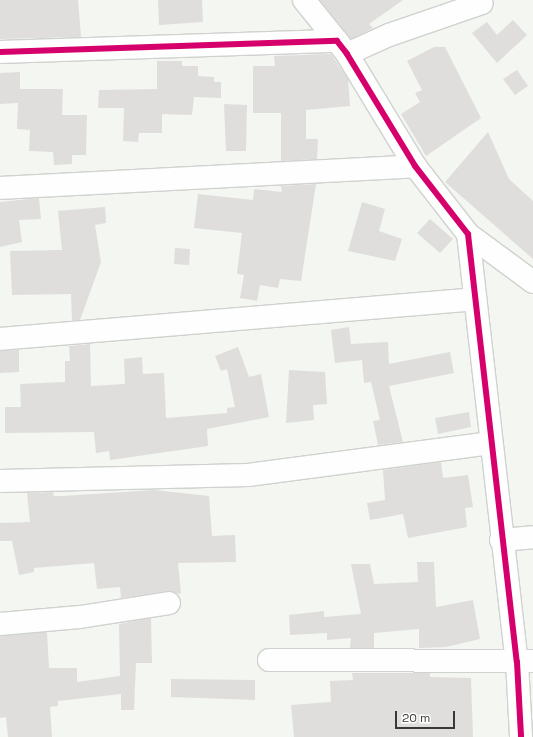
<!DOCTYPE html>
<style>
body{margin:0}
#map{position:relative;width:533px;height:737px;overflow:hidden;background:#f3f6f1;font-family:"Space Grotesk",sans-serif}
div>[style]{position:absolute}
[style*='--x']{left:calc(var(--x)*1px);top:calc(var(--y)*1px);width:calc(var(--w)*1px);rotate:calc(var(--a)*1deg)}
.building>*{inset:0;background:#dfdedd}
.roads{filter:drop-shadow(1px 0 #cfd2ce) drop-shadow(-1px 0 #cfd2ce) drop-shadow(0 1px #cfd2ce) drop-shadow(0 -1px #cfd2ce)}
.minor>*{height:22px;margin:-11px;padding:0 11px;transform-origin:11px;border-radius:11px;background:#fdfefd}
.cycleway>*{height:6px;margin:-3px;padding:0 3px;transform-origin:3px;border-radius:3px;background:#d6006c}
span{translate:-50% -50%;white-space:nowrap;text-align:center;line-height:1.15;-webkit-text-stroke:3.5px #fff;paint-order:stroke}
.scale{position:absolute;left:395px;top:711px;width:60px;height:18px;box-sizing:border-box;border:2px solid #373935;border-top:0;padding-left:5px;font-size:12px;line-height:14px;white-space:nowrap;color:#373935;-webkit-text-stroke:3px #fff;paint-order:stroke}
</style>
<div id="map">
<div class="building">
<i style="clip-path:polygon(0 0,78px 0,81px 37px,0 39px)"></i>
<i style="clip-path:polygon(158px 0,202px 0,203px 22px,159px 25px)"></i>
<i style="clip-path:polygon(320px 0,403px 0,369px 24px,373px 28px,351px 39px)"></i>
<i style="clip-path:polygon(513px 20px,527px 35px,497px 63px,472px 33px,487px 22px,497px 35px)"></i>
<i style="clip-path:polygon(434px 47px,445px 47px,481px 118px,426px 156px,401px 114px,420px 102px,415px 93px,422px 90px,407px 61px)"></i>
<i style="clip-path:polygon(331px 54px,348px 79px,350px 106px,306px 110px,306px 139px,318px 139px,317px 159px,281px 161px,281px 113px,253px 113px,253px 66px,275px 66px,274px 56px)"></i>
<i style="clip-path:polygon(157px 61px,182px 61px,182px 66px,198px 66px,198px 76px,214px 77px,214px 82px,221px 82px,221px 98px,194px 97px,192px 115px,162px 114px,162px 133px,139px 133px,138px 142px,123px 141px,124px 108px,98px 108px,99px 90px,157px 89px)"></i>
<i style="clip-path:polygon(517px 70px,528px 86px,515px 95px,503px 79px)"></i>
<i style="clip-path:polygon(20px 72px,20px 89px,63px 89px,62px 115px,87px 115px,86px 155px,72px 155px,72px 164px,54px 165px,53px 152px,29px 151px,30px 130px,17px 129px,18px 103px,0 104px,0 73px)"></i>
<i style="clip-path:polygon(224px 104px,247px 105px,246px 151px,226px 151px)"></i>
<i style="clip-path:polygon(488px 132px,509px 179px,533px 201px,533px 259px,445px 182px)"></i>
<i style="clip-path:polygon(316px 184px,301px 281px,280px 279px,278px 288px,260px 285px,257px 301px,240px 298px,244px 275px,237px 274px,242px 233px,194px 228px,198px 194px,253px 200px,254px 189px,282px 192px,281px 186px)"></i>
<i style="clip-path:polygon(39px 198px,41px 219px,19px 220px,22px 242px,0 247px,0 202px)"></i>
<i style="clip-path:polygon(362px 202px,385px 209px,379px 231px,402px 239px,395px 261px,348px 251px)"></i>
<i style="clip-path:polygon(105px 207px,106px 223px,95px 225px,101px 262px,80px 320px,72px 320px,71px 294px,12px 295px,10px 251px,62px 250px,58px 211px)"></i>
<i style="clip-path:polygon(430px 219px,453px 239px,440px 253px,417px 233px)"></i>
<i style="clip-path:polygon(175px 248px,190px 249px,189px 265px,174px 264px)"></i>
<i style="clip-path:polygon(349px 327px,351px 344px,388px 342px,389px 364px,450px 352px,454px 373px,389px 386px,403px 442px,378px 445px,373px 421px,380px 420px,371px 382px,364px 383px,362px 360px,335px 363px,331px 330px)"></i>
<i style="clip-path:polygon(90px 344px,91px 386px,125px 384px,124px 359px,142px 357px,143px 374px,164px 373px,166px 418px,227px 413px,227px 408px,235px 407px,227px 369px,221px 371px,215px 356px,238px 347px,249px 377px,261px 374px,269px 417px,207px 429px,208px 446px,110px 460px,109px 451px,96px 453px,94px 432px,5px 433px,5px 407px,21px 407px,20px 384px,65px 382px,65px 361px,70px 361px,69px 346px)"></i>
<i style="clip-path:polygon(19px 350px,19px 372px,0 373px,0 351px)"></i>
<i style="clip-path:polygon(289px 370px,325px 372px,327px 404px,313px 405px,314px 420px,286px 423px)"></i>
<i style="clip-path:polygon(469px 412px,471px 427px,438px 434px,435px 418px)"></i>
<i style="clip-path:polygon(441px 462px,443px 478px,468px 475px,473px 507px,465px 508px,467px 527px,408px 538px,403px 514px,370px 520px,367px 503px,385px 500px,383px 470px)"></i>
<i style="clip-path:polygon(154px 490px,209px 496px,212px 536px,235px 535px,236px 562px,178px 563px,181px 594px,167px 591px,121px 598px,120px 587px,97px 589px,94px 563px,34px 568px,34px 572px,19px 575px,12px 541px,0 541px,0 523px,30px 522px,27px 493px,53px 492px,54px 496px,63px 496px)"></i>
<i style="clip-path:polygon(417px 562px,434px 562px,436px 607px,473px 600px,480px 639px,446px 647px,419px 648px,419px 629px,374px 633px,374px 648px,350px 648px,351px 638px,327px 640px,327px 633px,290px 635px,289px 615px,324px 611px,324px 617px,361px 614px,351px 564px,370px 564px,374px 584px,418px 582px)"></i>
<i style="clip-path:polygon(151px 618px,152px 663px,136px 663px,134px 710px,121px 710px,121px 694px,58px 701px,58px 706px,50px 707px,52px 737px,8px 737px,6px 717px,0 718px,0 636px,47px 632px,49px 668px,77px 668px,77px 682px,120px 676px,119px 624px)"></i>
<i style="clip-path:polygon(352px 673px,430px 673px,430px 677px,471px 678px,473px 737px,294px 737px,291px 705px,331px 702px,330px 681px,353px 680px)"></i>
<i style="clip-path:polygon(171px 679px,255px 680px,255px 700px,171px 697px)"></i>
</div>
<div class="roads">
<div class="minor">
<i style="--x:304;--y:0;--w:53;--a:51.2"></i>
<i style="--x:0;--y:52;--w:337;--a:-1.9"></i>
<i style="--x:337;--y:41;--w:16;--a:52"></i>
<i style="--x:347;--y:54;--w:131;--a:58.7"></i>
<i style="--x:415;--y:166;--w:86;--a:52.1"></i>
<i style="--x:468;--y:234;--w:431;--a:83.5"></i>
<i style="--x:517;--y:662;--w:75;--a:86.9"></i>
<i style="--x:347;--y:54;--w:46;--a:-24.3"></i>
<i style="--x:389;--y:35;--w:98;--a:-19"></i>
<i style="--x:0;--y:188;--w:416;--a:-3"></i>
<i style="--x:468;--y:234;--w:81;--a:36.4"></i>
<i style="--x:0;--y:339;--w:477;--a:-4.8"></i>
<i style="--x:0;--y:481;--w:248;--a:-1.4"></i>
<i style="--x:248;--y:475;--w:245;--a:-7.5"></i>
<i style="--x:501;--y:540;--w:32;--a:-5"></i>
<i style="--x:0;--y:624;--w:80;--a:-5"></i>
<i style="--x:80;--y:617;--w:90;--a:-8.9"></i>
<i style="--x:269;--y:660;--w:264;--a:0.2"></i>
</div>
</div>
<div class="cycleway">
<i style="--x:0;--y:52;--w:337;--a:-1.9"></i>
<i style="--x:337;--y:41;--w:16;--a:52"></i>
<i style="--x:347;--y:54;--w:131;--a:58.7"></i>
<i style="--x:415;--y:166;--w:86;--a:52.1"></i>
<i style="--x:468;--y:234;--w:431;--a:83.5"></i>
<i style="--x:517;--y:662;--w:75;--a:86.9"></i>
</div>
<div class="scale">20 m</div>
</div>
